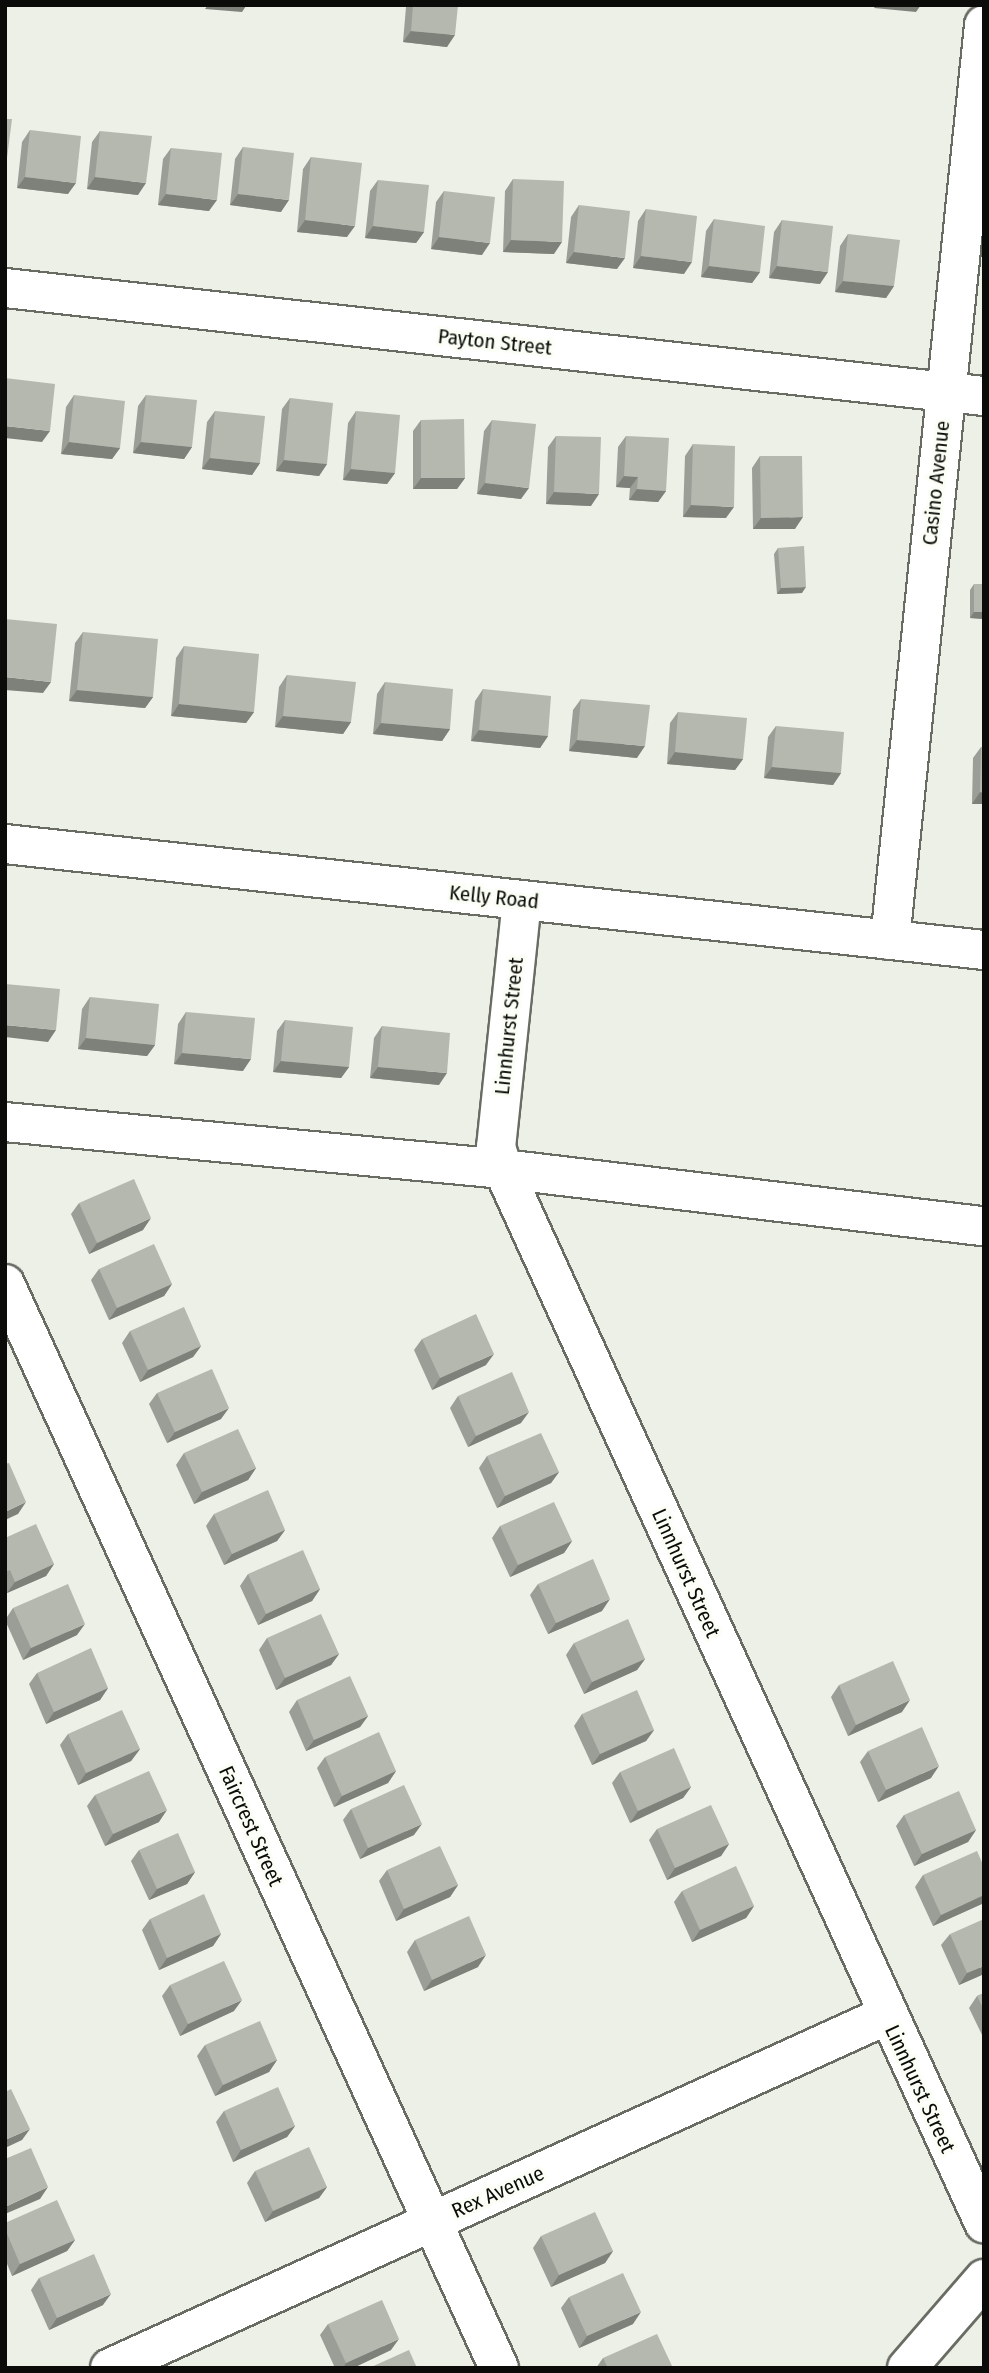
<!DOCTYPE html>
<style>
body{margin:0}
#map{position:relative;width:989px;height:2373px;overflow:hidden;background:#ecf0e7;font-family:"Fira Sans Condensed",sans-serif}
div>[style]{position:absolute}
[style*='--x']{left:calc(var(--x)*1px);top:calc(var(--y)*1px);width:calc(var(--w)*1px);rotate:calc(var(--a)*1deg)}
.roads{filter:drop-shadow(2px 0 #686c63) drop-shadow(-2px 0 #686c63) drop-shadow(0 2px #686c63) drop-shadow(0 -2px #686c63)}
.minor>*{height:38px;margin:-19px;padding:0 19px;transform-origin:19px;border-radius:19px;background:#fff}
.wall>*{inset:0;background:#9b9e96}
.shaded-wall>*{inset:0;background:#7e817a}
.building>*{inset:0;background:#b4b8ae}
span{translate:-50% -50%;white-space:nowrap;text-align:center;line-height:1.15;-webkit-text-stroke:6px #fafef4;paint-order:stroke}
.street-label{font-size:21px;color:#0b0c09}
.frame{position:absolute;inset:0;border:7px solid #0b0c09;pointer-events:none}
</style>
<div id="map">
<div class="roads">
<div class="minor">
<i style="--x:5;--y:288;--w:985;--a:6.3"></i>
<i style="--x:5;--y:844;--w:985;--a:6.18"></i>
<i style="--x:522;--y:900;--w:248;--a:96"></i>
<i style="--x:496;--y:1147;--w:23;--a:72"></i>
<i style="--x:503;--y:1169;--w:1159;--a:65.47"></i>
<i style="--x:890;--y:940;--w:920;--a:-84.13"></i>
<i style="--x:5;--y:1122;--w:500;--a:5.39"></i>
<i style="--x:503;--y:1169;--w:484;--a:6.8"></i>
<i style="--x:5;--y:1284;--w:1191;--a:65.5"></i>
<i style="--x:110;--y:2368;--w:851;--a:-24.43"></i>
<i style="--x:907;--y:2368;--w:118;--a:-49.1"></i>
</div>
</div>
<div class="wall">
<i style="clip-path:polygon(407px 5px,458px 5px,447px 47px,403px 42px,406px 7px)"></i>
<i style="clip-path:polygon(30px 130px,68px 194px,17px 188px,22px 142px)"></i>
<i style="clip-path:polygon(100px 131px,138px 195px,87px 189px,92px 142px)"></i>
<i style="clip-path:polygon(243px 147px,281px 212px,230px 205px,235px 159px)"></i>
<i style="clip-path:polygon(171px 148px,209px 211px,158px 205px,163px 159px)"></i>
<i style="clip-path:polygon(311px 157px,347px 237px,297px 232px,303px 169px)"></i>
<i style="clip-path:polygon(513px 179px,554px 254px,503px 252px,505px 191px)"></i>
<i style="clip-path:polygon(378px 180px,424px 232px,416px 243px,365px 238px,370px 191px)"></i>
<i style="clip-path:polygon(444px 191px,482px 255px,431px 249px,436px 202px)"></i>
<i style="clip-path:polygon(579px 205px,617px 269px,566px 263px,571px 217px)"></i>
<i style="clip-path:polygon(646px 209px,684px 274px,633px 268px,638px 221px)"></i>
<i style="clip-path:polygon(714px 219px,760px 272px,752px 283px,701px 277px,706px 231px)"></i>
<i style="clip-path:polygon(782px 220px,820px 284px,769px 278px,774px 232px)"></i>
<i style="clip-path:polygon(848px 234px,894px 286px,886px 298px,835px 292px,840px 246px)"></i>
<i style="clip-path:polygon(74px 395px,120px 448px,112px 459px,61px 454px,66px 407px)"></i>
<i style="clip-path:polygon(146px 395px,192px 447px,184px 459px,133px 453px,138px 406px)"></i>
<i style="clip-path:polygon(290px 398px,327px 464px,319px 476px,276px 471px,282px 409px)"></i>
<i style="clip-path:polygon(215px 411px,260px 463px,252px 475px,202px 469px,207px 422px)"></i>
<i style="clip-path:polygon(356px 411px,395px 473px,387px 484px,343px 480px,348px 423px)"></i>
<i style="clip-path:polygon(421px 420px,465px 478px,457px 489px,413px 489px,413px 431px)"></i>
<i style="clip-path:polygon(492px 420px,521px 499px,477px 494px,484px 431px)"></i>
<i style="clip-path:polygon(556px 436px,591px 506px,546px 504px,548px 447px)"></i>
<i style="clip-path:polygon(626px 436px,666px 491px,658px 502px,629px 500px,630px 488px,616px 487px,618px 447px)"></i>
<i style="clip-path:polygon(693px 444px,726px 518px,683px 517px,685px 456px)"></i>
<i style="clip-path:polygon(760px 456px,795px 529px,753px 529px,752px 468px)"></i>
<i style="clip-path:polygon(778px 548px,802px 593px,777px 594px,774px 554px)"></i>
<i style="clip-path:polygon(974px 584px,984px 584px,984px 619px,970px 618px,970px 590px)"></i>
<i style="clip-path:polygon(83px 632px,153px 697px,145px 708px,69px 701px,75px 643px)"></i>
<i style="clip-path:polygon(184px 646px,254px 712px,246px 723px,171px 716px,176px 658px)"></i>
<i style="clip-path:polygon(287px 675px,351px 722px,343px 734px,275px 727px,279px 687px)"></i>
<i style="clip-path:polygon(385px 682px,450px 729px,442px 741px,373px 734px,377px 694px)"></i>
<i style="clip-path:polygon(483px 689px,548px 736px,540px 748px,471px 741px,475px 701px)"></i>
<i style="clip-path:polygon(581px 699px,637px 758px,569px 751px,573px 710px)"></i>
<i style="clip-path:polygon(678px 712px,743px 759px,735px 770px,667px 764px,670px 723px)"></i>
<i style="clip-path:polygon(776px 726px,841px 773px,833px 785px,764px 778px,768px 737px)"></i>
<i style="clip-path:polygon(981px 747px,984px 747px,984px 804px,972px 804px,973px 758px)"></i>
<i style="clip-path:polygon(90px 997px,155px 1045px,147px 1056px,78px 1049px,82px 1009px)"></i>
<i style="clip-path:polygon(186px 1012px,243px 1071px,174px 1064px,178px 1024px)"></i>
<i style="clip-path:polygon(285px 1020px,349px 1067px,341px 1078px,273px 1072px,277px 1031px)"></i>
<i style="clip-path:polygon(382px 1026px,439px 1085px,370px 1078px,374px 1038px)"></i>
<i style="clip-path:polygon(79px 1203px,143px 1230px,89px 1254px,71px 1214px)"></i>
<i style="clip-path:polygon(99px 1269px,172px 1284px,164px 1296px,109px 1320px,91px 1280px)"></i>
<i style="clip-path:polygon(130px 1331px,201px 1346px,193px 1357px,140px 1382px,122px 1343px)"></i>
<i style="clip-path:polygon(422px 1339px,486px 1365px,432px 1390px,414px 1350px)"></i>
<i style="clip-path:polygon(157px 1393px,221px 1419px,167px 1443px,149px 1404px)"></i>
<i style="clip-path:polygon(458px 1396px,521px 1423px,468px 1447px,450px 1408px)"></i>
<i style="clip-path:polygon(184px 1453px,256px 1468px,248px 1480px,194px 1504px,176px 1465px)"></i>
<i style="clip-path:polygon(487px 1456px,559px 1472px,551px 1483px,497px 1508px,479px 1468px)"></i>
<i style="clip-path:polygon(214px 1514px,285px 1530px,277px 1541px,224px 1565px,206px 1526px)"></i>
<i style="clip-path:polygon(500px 1526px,572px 1541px,564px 1553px,510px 1577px,492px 1538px)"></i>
<i style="clip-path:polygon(5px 1538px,54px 1564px,46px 1576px,7px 1593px,5px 1590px)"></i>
<i style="clip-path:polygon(248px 1574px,320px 1589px,312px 1601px,258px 1625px,240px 1586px)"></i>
<i style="clip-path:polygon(538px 1584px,602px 1611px,548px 1634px,530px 1595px)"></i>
<i style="clip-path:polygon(13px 1608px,77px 1635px,23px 1660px,5px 1620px)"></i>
<i style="clip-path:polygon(267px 1638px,339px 1654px,331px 1665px,276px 1690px,259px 1650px)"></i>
<i style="clip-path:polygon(574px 1643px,645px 1659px,637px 1670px,584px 1694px,566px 1655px)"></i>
<i style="clip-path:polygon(37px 1673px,108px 1688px,100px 1700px,46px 1724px,29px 1684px)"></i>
<i style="clip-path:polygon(839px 1685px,902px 1712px,848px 1736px,831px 1697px)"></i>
<i style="clip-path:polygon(297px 1700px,368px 1716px,360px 1727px,306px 1751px,289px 1712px)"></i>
<i style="clip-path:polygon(582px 1714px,654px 1730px,646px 1741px,592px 1765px,574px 1726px)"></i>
<i style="clip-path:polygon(68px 1734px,140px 1749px,131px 1761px,78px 1785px,60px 1745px)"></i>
<i style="clip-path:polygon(868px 1751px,931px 1778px,878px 1802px,860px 1762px)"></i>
<i style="clip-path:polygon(325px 1757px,396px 1771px,388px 1783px,334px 1807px,317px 1768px)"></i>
<i style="clip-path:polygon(620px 1772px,691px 1787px,683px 1798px,630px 1823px,612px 1783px)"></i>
<i style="clip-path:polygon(95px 1795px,159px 1822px,105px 1846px,87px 1806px)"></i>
<i style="clip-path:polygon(351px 1809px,414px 1835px,360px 1859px,343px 1820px)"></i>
<i style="clip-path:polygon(904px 1815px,976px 1830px,968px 1842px,914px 1866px,896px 1826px)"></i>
<i style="clip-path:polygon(657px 1829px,729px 1844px,721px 1856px,667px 1880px,649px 1840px)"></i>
<i style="clip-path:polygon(139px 1850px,195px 1872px,187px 1884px,149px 1900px,131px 1861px)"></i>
<i style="clip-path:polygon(984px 1867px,984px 1903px,933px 1926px,915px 1887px,923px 1875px)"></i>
<i style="clip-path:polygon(387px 1870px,458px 1885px,450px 1897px,396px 1921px,379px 1881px)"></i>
<i style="clip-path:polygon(682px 1891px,754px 1906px,746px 1918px,692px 1942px,674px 1902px)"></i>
<i style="clip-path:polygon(150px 1919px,221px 1934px,213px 1946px,159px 1970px,142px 1930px)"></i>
<i style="clip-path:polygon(950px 1934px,984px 1974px,959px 1985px,941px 1945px)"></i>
<i style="clip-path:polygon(415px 1940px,478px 1967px,424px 1991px,407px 1952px)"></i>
<i style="clip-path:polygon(170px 1985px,234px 2011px,180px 2036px,162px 1996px)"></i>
<i style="clip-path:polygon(984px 1993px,984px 2039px,969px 2008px,977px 1996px)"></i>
<i style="clip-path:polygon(205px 2045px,277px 2060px,269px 2072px,215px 2096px,197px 2056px)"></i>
<i style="clip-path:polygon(224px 2111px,295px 2126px,287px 2137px,233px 2162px,216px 2122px)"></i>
<i style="clip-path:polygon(255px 2171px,327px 2187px,319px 2198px,265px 2222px,247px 2183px)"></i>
<i style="clip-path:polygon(5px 2229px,75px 2240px,67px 2251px,12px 2276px,5px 2259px)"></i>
<i style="clip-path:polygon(541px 2236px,613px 2251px,605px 2263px,551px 2287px,533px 2248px)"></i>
<i style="clip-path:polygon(39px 2278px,103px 2305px,49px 2330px,31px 2290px)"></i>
<i style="clip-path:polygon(569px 2297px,633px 2324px,579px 2348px,561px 2308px)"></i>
<i style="clip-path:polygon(328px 2324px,391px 2350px,353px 2368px,335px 2368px,320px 2335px)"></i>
<i style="clip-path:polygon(603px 2358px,673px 2368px,596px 2368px)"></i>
</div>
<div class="shaded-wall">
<i style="clip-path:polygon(208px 5px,232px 5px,246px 6px,242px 12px,205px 9px)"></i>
<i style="clip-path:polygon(876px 5px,921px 5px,916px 12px,874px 8px)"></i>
<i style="clip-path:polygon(411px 31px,455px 35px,447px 47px,403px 42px)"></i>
<i style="clip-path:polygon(25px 177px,76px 183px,68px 194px,17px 188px)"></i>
<i style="clip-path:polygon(95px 177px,146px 183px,138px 195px,87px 189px)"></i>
<i style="clip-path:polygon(166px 194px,217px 200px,209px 211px,158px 205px)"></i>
<i style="clip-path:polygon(238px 194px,289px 200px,281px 212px,230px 205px)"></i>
<i style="clip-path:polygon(305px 220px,355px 226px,347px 237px,297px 232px)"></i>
<i style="clip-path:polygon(373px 226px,424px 232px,416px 243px,365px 238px)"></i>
<i style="clip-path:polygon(439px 237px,490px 243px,482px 255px,431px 249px)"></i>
<i style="clip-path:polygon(511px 240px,562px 242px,554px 254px,503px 252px)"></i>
<i style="clip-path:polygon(574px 252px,625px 258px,617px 269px,566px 263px)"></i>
<i style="clip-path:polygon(641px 256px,692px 262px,684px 274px,633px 268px)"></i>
<i style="clip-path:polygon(709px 266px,760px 272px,752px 283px,701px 277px)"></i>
<i style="clip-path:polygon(777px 266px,828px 272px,820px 284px,769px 278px)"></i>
<i style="clip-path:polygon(843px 281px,894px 286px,886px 298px,835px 292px)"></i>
<i style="clip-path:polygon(5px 426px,50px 431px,42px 442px,5px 438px)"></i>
<i style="clip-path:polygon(69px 442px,120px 448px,112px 459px,61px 454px)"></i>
<i style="clip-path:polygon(141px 442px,192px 447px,184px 459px,133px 453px)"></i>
<i style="clip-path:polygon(210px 458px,260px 463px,252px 475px,202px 469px)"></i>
<i style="clip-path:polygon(284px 460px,327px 464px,319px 476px,276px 471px)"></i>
<i style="clip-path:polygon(351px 469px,395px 473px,387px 484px,343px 480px)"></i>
<i style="clip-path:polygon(624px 476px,638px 477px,630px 488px,616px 487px)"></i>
<i style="clip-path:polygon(421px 478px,465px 478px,457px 489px,413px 489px)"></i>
<i style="clip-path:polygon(485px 483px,529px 488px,521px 499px,477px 494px)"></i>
<i style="clip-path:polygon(637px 489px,666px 491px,658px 502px,629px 500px)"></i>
<i style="clip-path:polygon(554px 492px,599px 494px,591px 506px,546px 504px)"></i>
<i style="clip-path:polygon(691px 505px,734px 507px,726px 518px,683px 517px)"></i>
<i style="clip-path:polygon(803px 517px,795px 529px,753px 529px,761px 518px)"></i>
<i style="clip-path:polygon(806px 587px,802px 593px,777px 594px,781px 588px)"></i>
<i style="clip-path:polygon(974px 612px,984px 612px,984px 619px,970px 618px)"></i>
<i style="clip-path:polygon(5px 677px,51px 682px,43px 693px,5px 690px)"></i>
<i style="clip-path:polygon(77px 690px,153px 697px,145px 708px,69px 701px)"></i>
<i style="clip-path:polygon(179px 704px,254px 712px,246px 723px,171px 716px)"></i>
<i style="clip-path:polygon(283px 716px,351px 722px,343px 734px,275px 727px)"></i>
<i style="clip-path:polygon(381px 723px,450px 729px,442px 741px,373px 734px)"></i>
<i style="clip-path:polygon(479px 730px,548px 736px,540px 748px,471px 741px)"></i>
<i style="clip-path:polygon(577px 740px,645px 746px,637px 758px,569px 751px)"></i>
<i style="clip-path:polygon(675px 752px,743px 759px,735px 770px,667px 764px)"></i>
<i style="clip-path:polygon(772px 767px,841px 773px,833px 785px,764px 778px)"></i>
<i style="clip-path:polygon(980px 792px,984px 793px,984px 804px,972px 804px)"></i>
<i style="clip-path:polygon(5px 1025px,56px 1030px,48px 1042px,5px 1037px)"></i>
<i style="clip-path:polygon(86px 1038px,155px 1045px,147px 1056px,78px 1049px)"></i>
<i style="clip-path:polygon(182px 1053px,251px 1059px,243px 1071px,174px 1064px)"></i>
<i style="clip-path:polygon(281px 1061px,349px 1067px,341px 1078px,273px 1072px)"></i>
<i style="clip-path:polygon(378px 1067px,447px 1073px,439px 1085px,370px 1078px)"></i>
<i style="clip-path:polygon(151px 1218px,143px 1230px,89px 1254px,97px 1243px)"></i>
<i style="clip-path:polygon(172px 1284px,164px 1296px,109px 1320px,117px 1308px)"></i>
<i style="clip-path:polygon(201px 1346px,193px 1357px,140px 1382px,148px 1370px)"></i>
<i style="clip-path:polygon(494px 1354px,486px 1365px,432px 1390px,440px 1378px)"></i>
<i style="clip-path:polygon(229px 1408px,221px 1419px,167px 1443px,175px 1432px)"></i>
<i style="clip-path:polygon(529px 1412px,521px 1423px,468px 1447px,476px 1436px)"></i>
<i style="clip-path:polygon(256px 1468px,248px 1480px,194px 1504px,202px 1492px)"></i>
<i style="clip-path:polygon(559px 1472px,551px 1483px,497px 1508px,505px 1496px)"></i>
<i style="clip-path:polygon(26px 1502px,18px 1514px,5px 1520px,5px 1512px)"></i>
<i style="clip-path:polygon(285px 1530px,277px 1541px,224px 1565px,232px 1554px)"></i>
<i style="clip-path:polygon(572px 1541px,564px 1553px,510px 1577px,518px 1565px)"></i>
<i style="clip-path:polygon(54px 1564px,46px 1576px,7px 1593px,15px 1582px)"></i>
<i style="clip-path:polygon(320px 1589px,312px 1601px,258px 1625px,266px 1614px)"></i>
<i style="clip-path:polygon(610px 1599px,602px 1611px,548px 1634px,556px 1623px)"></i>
<i style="clip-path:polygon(85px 1624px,77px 1635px,23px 1660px,31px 1648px)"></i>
<i style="clip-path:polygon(339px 1654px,331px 1665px,276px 1690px,285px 1678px)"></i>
<i style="clip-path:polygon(645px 1659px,637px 1670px,584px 1694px,592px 1682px)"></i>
<i style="clip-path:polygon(108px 1688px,100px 1700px,46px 1724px,54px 1712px)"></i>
<i style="clip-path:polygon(910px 1700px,902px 1712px,848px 1736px,856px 1725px)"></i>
<i style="clip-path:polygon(368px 1716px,360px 1727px,306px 1751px,314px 1740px)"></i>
<i style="clip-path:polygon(654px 1730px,646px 1741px,592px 1765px,600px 1754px)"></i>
<i style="clip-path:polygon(140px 1749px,131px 1761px,78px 1785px,86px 1773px)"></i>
<i style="clip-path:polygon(939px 1766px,931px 1778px,878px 1802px,886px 1790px)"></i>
<i style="clip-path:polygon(396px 1771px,388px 1783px,334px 1807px,342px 1796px)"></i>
<i style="clip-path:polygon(691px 1787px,683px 1798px,630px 1823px,638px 1811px)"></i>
<i style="clip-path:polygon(167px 1810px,159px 1822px,105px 1846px,113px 1834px)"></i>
<i style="clip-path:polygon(422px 1824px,414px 1835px,360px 1859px,368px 1848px)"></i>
<i style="clip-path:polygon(976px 1830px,968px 1842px,914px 1866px,922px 1854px)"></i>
<i style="clip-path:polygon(729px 1844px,721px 1856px,667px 1880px,675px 1868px)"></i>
<i style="clip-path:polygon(195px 1872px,187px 1884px,149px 1900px,157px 1889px)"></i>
<i style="clip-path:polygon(458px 1885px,450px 1897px,396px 1921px,404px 1909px)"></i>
<i style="clip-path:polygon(984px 1895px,984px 1903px,933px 1926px,941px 1915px)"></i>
<i style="clip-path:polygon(754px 1906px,746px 1918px,692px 1942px,700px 1930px)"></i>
<i style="clip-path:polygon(221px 1934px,213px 1946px,159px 1970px,167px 1958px)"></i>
<i style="clip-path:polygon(486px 1955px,478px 1967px,424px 1991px,432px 1980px)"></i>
<i style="clip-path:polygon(984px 1966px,984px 1974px,959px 1985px,967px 1973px)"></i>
<i style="clip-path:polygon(242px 2000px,234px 2011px,180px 2036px,188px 2024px)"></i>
<i style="clip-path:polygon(277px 2060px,269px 2072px,215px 2096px,223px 2085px)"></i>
<i style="clip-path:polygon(295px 2126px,287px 2137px,233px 2162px,241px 2150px)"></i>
<i style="clip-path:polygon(30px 2129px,22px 2140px,5px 2148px,5px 2140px)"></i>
<i style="clip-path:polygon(48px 2187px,40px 2199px,5px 2214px,5px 2207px)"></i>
<i style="clip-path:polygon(327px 2187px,319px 2198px,265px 2222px,273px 2211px)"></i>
<i style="clip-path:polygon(75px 2240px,67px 2251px,12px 2276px,20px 2264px)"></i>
<i style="clip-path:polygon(613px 2251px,605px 2263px,551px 2287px,559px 2275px)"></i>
<i style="clip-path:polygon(111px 2294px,103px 2305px,49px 2330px,57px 2318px)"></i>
<i style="clip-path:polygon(641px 2312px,633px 2324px,579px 2348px,587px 2336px)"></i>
<i style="clip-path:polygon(399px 2339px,391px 2350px,353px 2368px,343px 2368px,346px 2363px)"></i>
</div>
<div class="building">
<i style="clip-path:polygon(413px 5px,458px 5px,455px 35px,411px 31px)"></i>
<i style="clip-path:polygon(5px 119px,12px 119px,6px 166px,5px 166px)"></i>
<i style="clip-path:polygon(30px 130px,81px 136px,76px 183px,25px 177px)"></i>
<i style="clip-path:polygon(100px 131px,152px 136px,146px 183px,95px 177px)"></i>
<i style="clip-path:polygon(243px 147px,294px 153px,289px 200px,238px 194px)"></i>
<i style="clip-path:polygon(171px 148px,222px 153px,217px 200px,166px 194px)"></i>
<i style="clip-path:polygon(311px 157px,362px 163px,355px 226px,305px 220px)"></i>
<i style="clip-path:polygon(513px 179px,564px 181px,562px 242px,511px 240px)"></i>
<i style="clip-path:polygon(378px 180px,429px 185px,424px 232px,373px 226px)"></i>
<i style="clip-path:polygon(444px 191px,495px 197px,490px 243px,439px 237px)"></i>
<i style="clip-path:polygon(579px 205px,630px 211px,625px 258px,574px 252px)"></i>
<i style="clip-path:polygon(646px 209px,697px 216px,692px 262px,641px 256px)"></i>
<i style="clip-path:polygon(714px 219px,765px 226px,760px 272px,709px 266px)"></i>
<i style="clip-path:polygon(782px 220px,833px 226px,828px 272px,777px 266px)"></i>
<i style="clip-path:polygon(848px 234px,900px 240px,894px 286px,843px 281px)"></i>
<i style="clip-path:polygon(5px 378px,55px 384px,50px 431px,5px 426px)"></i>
<i style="clip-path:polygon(74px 395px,125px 401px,120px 448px,69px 442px)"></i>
<i style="clip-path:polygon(146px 395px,197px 400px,192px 447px,141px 442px)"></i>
<i style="clip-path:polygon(290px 398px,333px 403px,327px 464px,284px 460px)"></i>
<i style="clip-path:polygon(215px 411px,265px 416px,260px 463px,210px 458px)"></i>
<i style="clip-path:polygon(356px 411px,400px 415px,395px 473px,351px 469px)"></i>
<i style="clip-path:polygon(464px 419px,465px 478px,421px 478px,421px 420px)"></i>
<i style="clip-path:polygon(492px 420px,536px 424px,529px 488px,485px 483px)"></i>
<i style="clip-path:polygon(556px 436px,601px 437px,599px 494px,554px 492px)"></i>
<i style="clip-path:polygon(626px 436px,669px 438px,666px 491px,637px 489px,638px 477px,624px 476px)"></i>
<i style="clip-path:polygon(693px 444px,735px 446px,734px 507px,691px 505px)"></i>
<i style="clip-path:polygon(760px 456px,802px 456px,803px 517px,761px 518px)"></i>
<i style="clip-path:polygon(804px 546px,806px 587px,781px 588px,778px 548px)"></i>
<i style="clip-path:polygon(974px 584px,984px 584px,984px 612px,974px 612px)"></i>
<i style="clip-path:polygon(5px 619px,57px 624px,51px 682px,5px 677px)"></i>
<i style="clip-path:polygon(83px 632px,158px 639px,153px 697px,77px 690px)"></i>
<i style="clip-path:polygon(184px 646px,259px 654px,254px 712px,179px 704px)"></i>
<i style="clip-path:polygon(287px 675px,356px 682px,351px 722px,283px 716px)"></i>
<i style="clip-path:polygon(385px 682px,453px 689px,450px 729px,381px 723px)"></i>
<i style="clip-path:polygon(483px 689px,551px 696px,548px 736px,479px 730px)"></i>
<i style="clip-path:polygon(581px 699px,650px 705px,645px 746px,577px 740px)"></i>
<i style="clip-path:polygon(678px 712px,747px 718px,743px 759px,675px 752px)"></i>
<i style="clip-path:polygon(776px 726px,844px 732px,841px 773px,772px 767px)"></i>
<i style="clip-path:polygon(981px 747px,984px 747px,984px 793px,980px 792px)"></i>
<i style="clip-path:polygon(5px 984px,60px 989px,56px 1030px,5px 1025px)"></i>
<i style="clip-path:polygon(90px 997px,159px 1004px,155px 1045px,86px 1038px)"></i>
<i style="clip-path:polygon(186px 1012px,255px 1018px,251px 1059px,182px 1053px)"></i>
<i style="clip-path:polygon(285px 1020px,353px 1027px,349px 1067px,281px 1061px)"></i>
<i style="clip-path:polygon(382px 1026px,450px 1033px,447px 1073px,378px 1067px)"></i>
<i style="clip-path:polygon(134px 1179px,151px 1218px,97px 1243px,79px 1203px)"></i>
<i style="clip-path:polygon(154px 1244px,172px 1284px,117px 1308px,99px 1269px)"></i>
<i style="clip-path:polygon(184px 1307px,201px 1346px,148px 1370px,130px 1331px)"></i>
<i style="clip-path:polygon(476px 1314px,494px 1354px,440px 1378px,422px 1339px)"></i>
<i style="clip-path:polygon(212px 1369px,229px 1408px,175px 1432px,157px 1393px)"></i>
<i style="clip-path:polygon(512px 1372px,529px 1412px,476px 1436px,458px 1396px)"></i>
<i style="clip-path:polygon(238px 1429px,256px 1468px,202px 1492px,184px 1453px)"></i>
<i style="clip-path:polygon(541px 1433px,559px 1472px,505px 1496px,487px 1456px)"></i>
<i style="clip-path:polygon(9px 1463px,26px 1502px,5px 1512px,5px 1464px)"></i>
<i style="clip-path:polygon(268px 1490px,285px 1530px,232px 1554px,214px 1514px)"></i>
<i style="clip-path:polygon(554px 1502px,572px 1541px,518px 1565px,500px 1526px)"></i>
<i style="clip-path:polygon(36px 1524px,54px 1564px,15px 1582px,10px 1570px,5px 1572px,5px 1538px)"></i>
<i style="clip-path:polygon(303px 1550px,320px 1589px,266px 1614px,248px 1574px)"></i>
<i style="clip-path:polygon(593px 1559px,610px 1599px,556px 1623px,538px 1584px)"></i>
<i style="clip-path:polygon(68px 1584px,85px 1624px,31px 1648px,13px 1608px)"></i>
<i style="clip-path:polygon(321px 1614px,339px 1654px,285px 1678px,267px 1638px)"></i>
<i style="clip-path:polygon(628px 1619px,645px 1659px,592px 1682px,574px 1643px)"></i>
<i style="clip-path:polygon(91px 1648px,108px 1688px,54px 1712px,37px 1673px)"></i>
<i style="clip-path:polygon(893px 1661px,910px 1700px,856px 1725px,839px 1685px)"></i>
<i style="clip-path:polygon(350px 1676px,368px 1716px,314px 1740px,297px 1700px)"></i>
<i style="clip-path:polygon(637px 1690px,654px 1730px,600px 1754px,582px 1714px)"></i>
<i style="clip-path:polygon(122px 1710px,140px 1749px,86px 1773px,68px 1734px)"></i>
<i style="clip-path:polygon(922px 1727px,939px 1766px,886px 1790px,868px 1751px)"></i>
<i style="clip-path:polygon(379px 1732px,396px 1771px,342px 1796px,325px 1757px)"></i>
<i style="clip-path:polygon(674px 1748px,691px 1787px,638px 1811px,620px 1772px)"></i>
<i style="clip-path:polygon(149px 1771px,167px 1810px,113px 1834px,95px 1795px)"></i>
<i style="clip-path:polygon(404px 1785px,422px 1824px,368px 1848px,351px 1809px)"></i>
<i style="clip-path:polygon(959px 1791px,976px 1830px,922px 1854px,904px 1815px)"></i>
<i style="clip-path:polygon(711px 1805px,729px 1844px,675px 1868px,657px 1829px)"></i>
<i style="clip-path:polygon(178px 1833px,195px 1872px,157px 1889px,139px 1850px)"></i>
<i style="clip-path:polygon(440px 1846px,458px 1885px,404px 1909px,387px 1870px)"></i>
<i style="clip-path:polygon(977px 1851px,984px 1867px,984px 1895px,941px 1915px,923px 1875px)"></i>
<i style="clip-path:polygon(736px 1866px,754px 1906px,700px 1930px,682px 1891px)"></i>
<i style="clip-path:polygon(204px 1894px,221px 1934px,167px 1958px,150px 1919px)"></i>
<i style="clip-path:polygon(469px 1916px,486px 1955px,432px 1980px,415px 1940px)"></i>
<i style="clip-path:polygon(984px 1919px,984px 1966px,967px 1973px,950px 1934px)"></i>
<i style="clip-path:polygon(224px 1961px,242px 2000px,188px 2024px,170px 1985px)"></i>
<i style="clip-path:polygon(984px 1993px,984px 2010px,977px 1996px)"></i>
<i style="clip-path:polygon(260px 2021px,277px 2060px,223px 2085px,205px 2045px)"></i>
<i style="clip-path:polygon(278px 2087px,295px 2126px,241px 2150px,224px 2111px)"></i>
<i style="clip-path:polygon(11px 2089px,30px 2129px,5px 2140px,5px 2092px)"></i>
<i style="clip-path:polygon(309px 2147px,327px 2187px,273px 2211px,255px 2171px)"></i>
<i style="clip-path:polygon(31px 2148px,48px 2187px,5px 2207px,5px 2159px)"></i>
<i style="clip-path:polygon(57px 2200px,75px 2240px,20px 2264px,5px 2229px,5px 2223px)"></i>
<i style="clip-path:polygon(595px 2212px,613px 2251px,559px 2275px,541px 2236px)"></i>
<i style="clip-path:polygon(94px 2254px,111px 2294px,57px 2318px,39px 2278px)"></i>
<i style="clip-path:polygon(623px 2273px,641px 2312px,587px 2336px,569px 2297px)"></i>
<i style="clip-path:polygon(382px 2300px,399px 2339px,346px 2363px,328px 2324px)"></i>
<i style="clip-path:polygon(657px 2334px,673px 2368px,608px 2368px,603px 2358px)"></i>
<i style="clip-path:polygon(409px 2350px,417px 2368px,369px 2368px)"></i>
</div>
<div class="street-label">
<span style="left:495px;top:342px;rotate:6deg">Payton Street</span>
<span style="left:936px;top:483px;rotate:-84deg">Casino Avenue</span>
<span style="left:494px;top:897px;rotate:6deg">Kelly Road</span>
<span style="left:509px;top:1026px;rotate:-84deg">Linnhurst Street</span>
<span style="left:686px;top:1573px;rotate:66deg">Linnhurst Street</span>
<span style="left:251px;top:1826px;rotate:66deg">Faircrest Street</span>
<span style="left:920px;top:2089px;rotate:65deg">Linnhurst Street</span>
<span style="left:498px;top:2192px;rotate:-24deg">Rex Avenue</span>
</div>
<div class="frame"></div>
</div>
